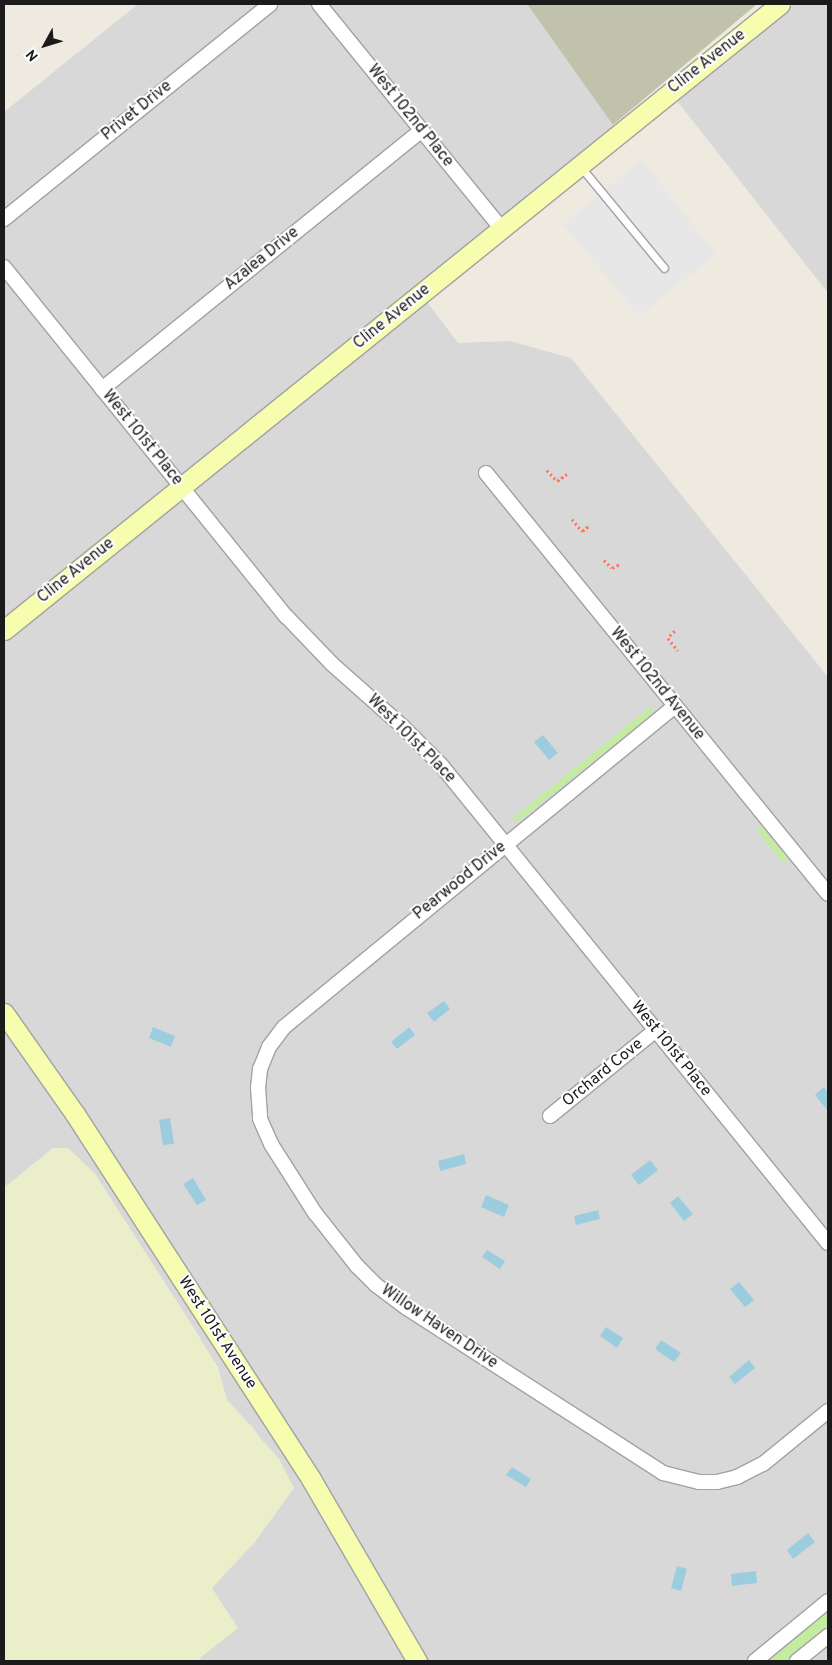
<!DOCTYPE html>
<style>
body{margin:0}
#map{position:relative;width:832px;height:1665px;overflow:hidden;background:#eeeae0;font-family:Overpass,sans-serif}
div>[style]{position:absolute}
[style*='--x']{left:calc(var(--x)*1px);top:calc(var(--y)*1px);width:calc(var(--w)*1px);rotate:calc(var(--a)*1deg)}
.residential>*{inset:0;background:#d9d8d8}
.construction>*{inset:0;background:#c1c2ab}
.farmland>*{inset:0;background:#eaeec9}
.grass>*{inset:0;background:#c3eca1}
.parking>*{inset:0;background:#e7e7e7}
.water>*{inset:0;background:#9ccddf}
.path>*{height:2.5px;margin-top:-1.25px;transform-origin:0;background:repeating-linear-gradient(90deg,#ff775f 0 2.5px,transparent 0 5px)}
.roads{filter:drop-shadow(1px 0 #a2a2a2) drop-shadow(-1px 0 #a2a2a2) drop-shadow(0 1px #a2a2a2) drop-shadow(0 -1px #a2a2a2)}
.lane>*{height:7px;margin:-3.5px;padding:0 3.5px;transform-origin:3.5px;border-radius:3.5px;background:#fff}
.street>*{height:14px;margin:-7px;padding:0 7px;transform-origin:7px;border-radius:7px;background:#fff}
.secondary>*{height:19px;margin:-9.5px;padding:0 9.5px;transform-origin:9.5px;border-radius:9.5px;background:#f6fdae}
span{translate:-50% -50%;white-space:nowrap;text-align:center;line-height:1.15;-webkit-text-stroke:4px #fff;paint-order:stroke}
.street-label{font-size:16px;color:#1b1b1b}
.frame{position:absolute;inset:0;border:5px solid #1b1b1b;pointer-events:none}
.north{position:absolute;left:20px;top:20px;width:50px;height:50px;-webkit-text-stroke:4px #fff;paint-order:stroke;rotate:231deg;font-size:14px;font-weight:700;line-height:20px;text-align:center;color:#1b1b1b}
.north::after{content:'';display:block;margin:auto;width:18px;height:22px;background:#1b1b1b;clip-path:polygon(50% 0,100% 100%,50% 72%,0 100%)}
</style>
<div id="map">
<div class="residential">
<i style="clip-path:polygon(138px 4px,527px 4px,619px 133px,421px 294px,458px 343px,510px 341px,571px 358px,828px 677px,828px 1661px,200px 1661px,211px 1588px,254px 1543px,294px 1488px,254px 1429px,227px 1400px,199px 1336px,95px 1174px,68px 1148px,53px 1148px,4px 1188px,4px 112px)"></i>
<i style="clip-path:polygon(778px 4px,828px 4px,828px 293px,670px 92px)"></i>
</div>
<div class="construction">
<i style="clip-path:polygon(527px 4px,757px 4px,613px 125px)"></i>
</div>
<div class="farmland">
<i style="clip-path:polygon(53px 1148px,68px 1148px,95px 1174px,218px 1367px,227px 1400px,279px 1459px,294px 1488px,254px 1543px,212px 1588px,238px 1628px,200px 1658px,200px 1661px,4px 1661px,4px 1188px)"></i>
</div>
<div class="grass">
<i style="clip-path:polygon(651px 706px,654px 709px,647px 718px,524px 817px,514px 822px,512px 819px)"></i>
<i style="clip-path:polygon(762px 827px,788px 859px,783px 863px,756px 830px)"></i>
<i style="clip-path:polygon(828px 1608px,828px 1626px,785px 1661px,763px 1661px)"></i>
</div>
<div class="parking">
<i style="clip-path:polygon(641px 159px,716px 254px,639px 316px,563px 224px)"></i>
</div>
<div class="water">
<i style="clip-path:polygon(543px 735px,558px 753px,549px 760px,534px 742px)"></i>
<i style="clip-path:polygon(444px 1001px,450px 1009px,434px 1022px,427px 1013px)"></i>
<i style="clip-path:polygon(153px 1027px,175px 1036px,171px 1047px,149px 1038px)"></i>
<i style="clip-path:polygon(409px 1027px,415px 1035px,397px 1049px,391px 1042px)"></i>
<i style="clip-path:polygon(824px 1087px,828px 1093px,828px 1111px,815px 1095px)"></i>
<i style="clip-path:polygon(170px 1118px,174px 1144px,163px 1145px,159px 1120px)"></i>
<i style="clip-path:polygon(464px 1154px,466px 1164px,440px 1171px,438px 1161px)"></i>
<i style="clip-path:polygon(650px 1160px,658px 1170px,639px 1185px,631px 1175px)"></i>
<i style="clip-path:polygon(193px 1178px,206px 1200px,197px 1205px,183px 1184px)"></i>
<i style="clip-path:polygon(486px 1195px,509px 1205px,504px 1217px,481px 1207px)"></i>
<i style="clip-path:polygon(678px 1196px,693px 1214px,684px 1221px,670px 1203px)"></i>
<i style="clip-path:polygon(598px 1210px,600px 1219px,576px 1225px,574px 1216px)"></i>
<i style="clip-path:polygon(487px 1250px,505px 1261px,500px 1269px,482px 1257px)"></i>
<i style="clip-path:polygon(739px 1282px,754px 1300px,745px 1307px,730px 1289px)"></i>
<i style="clip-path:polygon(606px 1327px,623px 1338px,617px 1348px,600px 1336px)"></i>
<i style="clip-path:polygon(661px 1340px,681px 1353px,674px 1362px,655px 1349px)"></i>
<i style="clip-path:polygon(749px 1360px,755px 1368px,735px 1384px,729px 1377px)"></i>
<i style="clip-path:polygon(512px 1467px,531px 1479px,526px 1487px,506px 1475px)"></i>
<i style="clip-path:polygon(808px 1533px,815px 1542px,793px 1559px,787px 1550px)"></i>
<i style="clip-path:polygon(677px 1566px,687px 1569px,681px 1591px,671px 1588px)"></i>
<i style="clip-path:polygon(756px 1571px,757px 1583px,732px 1586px,731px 1574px)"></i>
</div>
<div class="path">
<i style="--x:547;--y:470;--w:15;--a:48"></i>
<i style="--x:557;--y:481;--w:12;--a:-35"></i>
<i style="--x:572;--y:519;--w:16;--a:50"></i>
<i style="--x:582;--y:531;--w:10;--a:-37"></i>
<i style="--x:604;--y:560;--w:11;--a:45"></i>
<i style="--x:612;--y:568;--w:9;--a:-27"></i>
<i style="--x:675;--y:631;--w:10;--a:135"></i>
<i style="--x:668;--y:638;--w:16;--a:52"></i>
</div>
<div class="roads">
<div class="lane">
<i style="--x:580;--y:166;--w:132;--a:50.5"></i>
</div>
<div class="street">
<i style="--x:319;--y:4;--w:289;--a:50.9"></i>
<i style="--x:4;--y:219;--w:342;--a:-38.9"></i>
<i style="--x:4;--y:267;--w:449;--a:51.1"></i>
<i style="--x:286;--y:616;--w:66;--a:46.2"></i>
<i style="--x:332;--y:664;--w:95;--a:41.6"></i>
<i style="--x:403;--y:727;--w:54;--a:45"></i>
<i style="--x:441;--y:765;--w:615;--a:51.01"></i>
<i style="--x:102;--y:389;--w:412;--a:-39"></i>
<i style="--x:486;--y:473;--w:542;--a:50.91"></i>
<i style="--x:675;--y:706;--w:506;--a:140.61"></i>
<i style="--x:284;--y:1027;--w:25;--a:127"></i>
<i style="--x:269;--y:1047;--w:24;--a:112"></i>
<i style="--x:260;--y:1069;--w:18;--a:96"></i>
<i style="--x:258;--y:1087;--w:32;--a:86"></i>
<i style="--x:260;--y:1119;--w:27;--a:66"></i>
<i style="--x:271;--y:1144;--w:82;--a:57.5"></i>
<i style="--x:315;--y:1213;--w:68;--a:51.6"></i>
<i style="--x:357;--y:1266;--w:27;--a:45"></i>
<i style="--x:376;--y:1285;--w:39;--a:37"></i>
<i style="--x:407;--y:1308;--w:305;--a:32.8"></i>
<i style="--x:663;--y:1473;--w:37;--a:14"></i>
<i style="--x:699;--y:1482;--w:18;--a:0"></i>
<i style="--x:717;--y:1482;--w:21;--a:-14"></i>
<i style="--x:737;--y:1477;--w:29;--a:-27"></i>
<i style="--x:763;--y:1464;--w:84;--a:-39.2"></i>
<i style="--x:550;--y:1116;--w:136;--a:-39.1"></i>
<i style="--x:755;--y:1661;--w:94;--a:-39.4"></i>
<i style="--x:797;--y:1661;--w:40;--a:-39"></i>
</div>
<div class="secondary">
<i style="--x:4;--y:630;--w:997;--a:-38.89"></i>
<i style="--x:4;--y:1013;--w:123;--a:54.9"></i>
<i style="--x:75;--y:1114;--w:435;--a:57.1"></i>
<i style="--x:311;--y:1479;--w:211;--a:59.8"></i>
</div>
</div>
<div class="street-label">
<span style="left:707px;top:62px;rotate:-38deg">Cline Avenue</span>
<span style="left:137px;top:111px;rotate:-39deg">Privet Drive</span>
<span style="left:410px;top:116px;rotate:51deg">West 102nd Place</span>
<span style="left:262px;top:259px;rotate:-39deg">Azalea Drive</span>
<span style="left:392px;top:317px;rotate:-39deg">Cline Avenue</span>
<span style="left:142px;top:438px;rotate:51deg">West 101st Place</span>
<span style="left:76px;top:571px;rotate:-39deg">Cline Avenue</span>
<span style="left:657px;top:684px;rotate:51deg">West 102nd Avenue</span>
<span style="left:411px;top:739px;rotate:45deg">West 101st Place</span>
<span style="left:460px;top:881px;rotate:-39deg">Pearwood Drive</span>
<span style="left:671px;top:1049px;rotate:51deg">West 101st Place</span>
<span style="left:603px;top:1073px;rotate:-39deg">Orchard Cove</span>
<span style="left:439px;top:1327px;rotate:34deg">Willow Haven Drive</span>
<span style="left:217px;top:1333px;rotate:57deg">West 101st Avenue</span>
</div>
<div class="frame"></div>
<div class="north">N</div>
</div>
